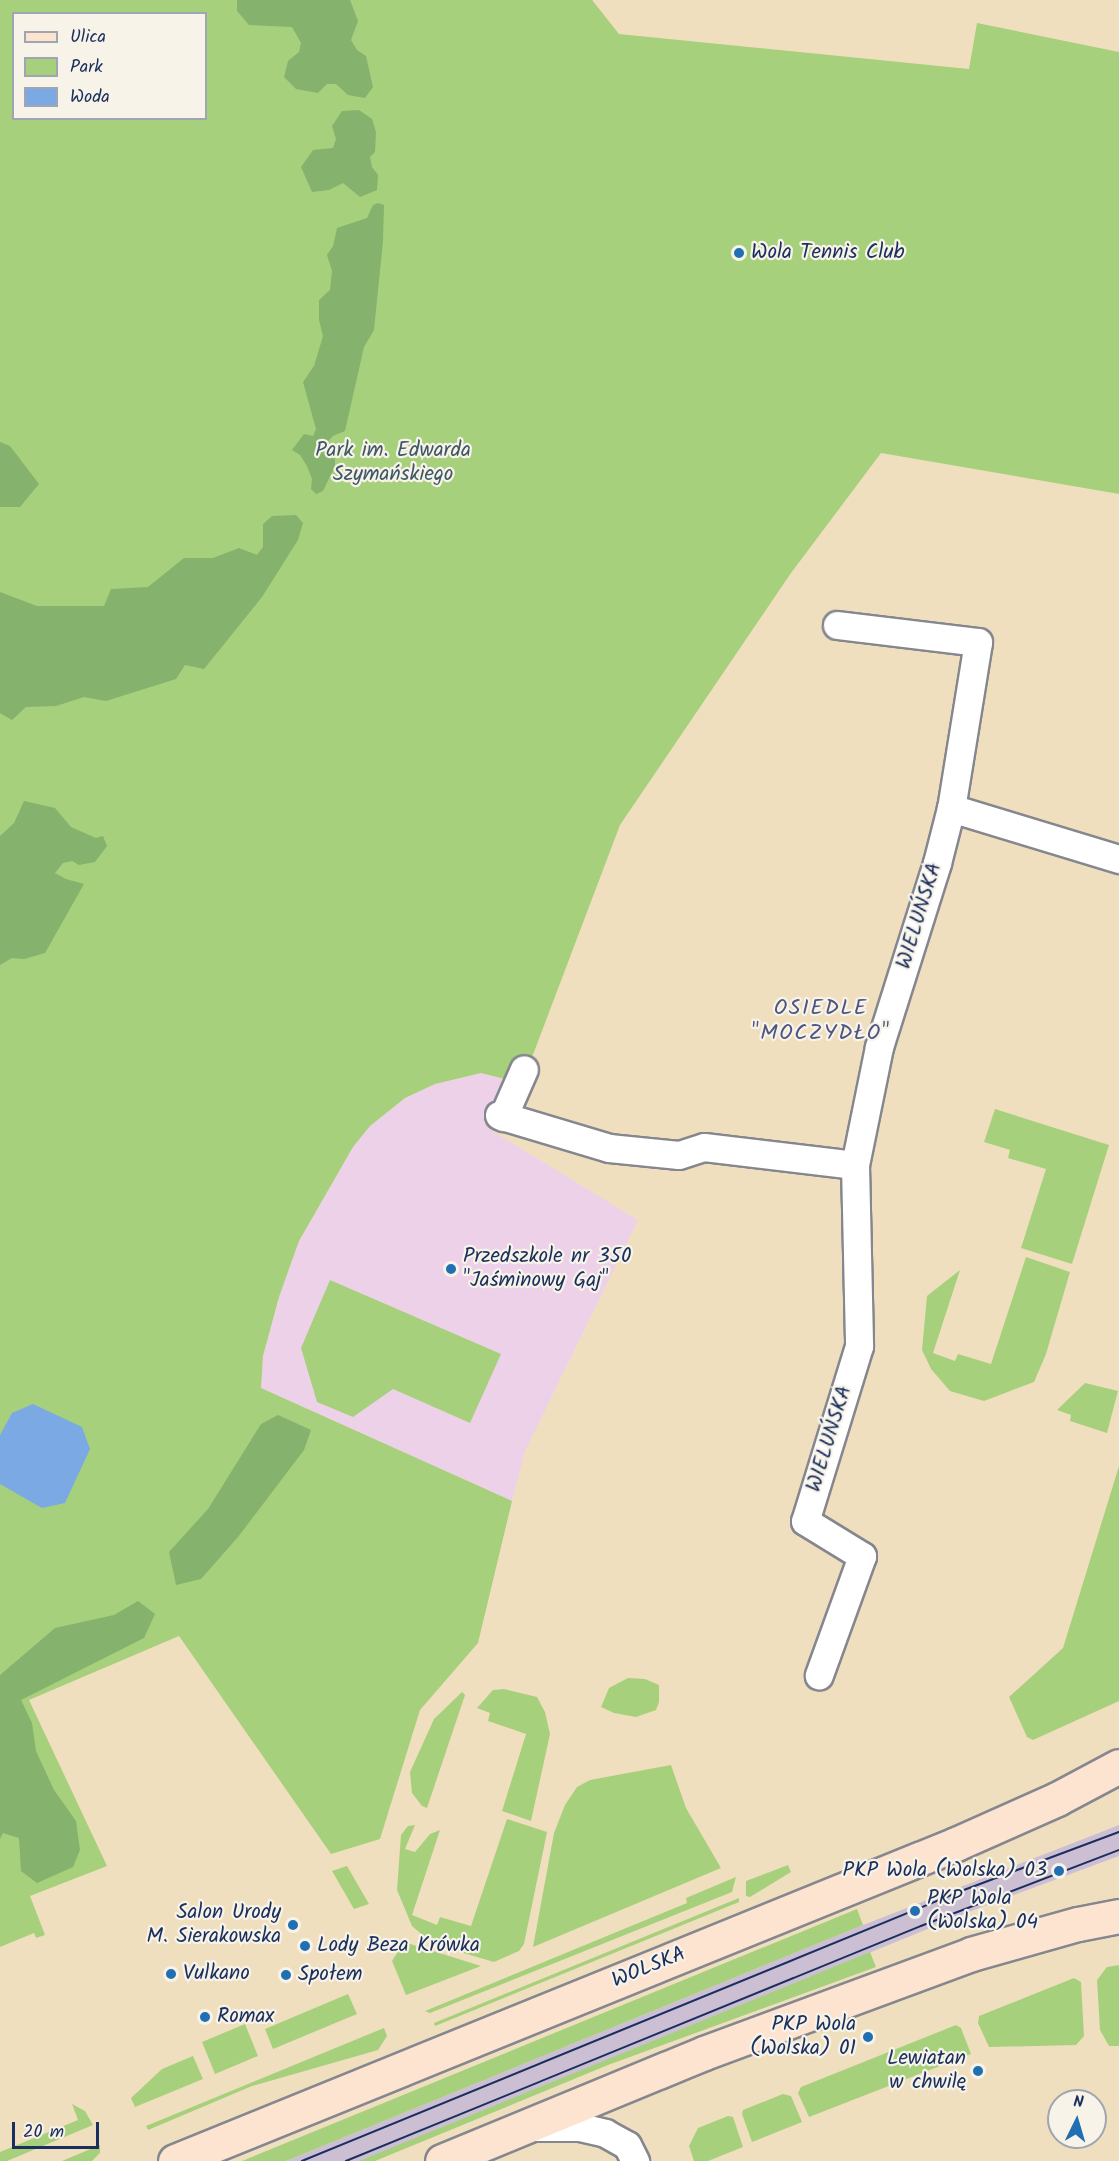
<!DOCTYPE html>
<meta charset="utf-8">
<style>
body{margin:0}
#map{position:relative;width:1119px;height:2161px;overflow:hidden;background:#f0dfbf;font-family:Kalam,sans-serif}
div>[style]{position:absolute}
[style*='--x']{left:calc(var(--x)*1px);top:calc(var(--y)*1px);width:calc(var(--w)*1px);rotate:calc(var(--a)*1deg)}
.built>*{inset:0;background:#edd1e9}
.industrial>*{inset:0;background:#ccbfd4}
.green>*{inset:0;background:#a7d07c}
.forest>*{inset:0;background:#85b26c}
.water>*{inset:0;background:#7aa9e4}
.roads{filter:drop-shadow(2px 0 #86878e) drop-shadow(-2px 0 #86878e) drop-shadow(0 2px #86878e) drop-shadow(0 -2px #86878e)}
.street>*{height:27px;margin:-13.5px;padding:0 13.5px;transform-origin:13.5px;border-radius:13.5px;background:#fff}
.secondary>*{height:33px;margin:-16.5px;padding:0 16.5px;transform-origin:16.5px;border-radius:16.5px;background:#fde4d1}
.tram>*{height:1.5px;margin:-0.75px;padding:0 0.75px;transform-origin:0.75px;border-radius:0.75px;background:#1b2f5e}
.dots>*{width:16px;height:16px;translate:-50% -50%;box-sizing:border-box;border:3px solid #f7f3e8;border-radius:50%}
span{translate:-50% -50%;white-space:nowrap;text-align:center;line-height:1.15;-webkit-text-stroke:4.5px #f7f3e8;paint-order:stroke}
.poi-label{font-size:21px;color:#1b2f5e}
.left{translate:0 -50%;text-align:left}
.right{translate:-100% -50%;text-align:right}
.park-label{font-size:21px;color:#3e5766}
.street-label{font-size:21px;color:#1b2f5e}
.neighbourhood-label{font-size:22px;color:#4e5583;letter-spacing:1.5px}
.legend{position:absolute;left:12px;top:12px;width:195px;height:108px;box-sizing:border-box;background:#f7f3e8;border:2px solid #9fa5b1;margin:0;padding:8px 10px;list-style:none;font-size:18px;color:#1b2f5e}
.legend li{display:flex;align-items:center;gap:12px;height:30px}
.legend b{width:30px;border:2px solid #9fa5b1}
.north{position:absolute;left:1047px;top:2089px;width:60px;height:60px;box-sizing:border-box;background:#f7f3e8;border:2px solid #9fa5b1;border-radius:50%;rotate:5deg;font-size:16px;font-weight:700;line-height:24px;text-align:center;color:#1b2f5e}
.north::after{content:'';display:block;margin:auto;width:21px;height:27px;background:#1f6fb2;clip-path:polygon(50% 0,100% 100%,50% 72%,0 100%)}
.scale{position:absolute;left:12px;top:2122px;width:87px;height:27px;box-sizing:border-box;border:3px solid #1b2f5e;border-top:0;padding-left:8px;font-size:18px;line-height:21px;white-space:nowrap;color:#1b2f5e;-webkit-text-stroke:4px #f7f3e8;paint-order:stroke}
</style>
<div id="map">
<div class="built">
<i style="clip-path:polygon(481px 1073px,513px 1081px,492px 1131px,638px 1220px,525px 1451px,512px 1501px,261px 1388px,263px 1356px,279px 1297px,299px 1241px,353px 1147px,370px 1126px,405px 1098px,435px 1084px)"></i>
</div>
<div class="industrial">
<i style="clip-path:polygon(1119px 1825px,1119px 1856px,974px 1910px,360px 2161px,286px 2161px,863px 1925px)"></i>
</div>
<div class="green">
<i style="clip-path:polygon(evenodd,0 0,592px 0,619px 34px,969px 69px,977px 23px,1119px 52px,1119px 494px,881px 453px,791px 573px,620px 825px,531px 1060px,513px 1081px,481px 1073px,435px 1084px,405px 1098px,370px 1126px,353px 1147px,299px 1241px,279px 1297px,263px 1356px,261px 1388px,512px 1501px,478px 1643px,420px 1710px,380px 1839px,331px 1854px,179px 1636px,29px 1700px,107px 1866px,30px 1896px,45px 1935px,36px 1938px,34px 1933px,0 1947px,0 0,14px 14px,206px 14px,206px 118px,14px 118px,14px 14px)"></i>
<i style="clip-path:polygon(995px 1109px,1109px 1145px,1072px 1264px,1021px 1248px,1046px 1169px,1008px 1158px,1010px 1150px,984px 1142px)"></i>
<i style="clip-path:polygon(1026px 1257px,1070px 1272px,1046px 1354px,1034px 1382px,984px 1401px,950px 1391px,931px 1369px,922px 1350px,927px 1296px,960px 1270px,933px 1353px,955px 1361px,958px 1354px,991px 1364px)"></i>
<i style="clip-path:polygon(330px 1280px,501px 1354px,470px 1423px,393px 1389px,353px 1417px,317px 1402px,301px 1348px)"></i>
<i style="clip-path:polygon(1085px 1383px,1118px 1391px,1107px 1433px,1070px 1421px,1071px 1415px,1057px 1410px)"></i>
<i style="clip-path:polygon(1119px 1466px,1119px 1701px,1033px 1740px,1027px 1737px,1009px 1697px,1063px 1648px)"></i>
<i style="clip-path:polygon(628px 1678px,645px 1679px,659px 1685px,659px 1702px,656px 1710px,636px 1717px,614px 1713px,601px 1707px,609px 1688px)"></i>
<i style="clip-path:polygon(504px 1689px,537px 1697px,545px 1712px,550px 1734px,531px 1821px,502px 1811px,526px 1734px,488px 1721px,490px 1713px,477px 1708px,493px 1690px)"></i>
<i style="clip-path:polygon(462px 1692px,465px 1695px,427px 1808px,422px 1806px,412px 1793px,410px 1772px,434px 1719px)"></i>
<i style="clip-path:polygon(671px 1765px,686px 1808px,721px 1868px,533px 1947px,554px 1833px,565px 1805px,577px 1787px,590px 1780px)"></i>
<i style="clip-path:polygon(507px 1819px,547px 1832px,524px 1944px,519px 1951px,494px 1962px,433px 1944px,412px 1926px,397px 1890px,401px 1835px,408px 1826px,415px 1825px,405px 1849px,415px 1852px,430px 1834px,440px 1830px,412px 1915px,437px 1925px,440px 1917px,471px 1926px)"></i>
<i style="clip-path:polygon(788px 1865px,791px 1872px,750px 1897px,746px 1896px,746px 1881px)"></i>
<i style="clip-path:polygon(347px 1866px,369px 1904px,354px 1909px,332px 1871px)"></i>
<i style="clip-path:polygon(736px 1877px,732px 1892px,430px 2013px,425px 2011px,687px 1903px,686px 1898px)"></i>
<i style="clip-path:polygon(739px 1898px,739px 1902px,435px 2026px,434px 2023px)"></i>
<i style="clip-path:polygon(857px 1909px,863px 1925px,286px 2161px,242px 2161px)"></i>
<i style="clip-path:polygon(404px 1942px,481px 1966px,406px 1995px,392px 1961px)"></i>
<i style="clip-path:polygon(870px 1952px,876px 1967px,608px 2065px,375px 2161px,359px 2161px)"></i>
<i style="clip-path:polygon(1119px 1965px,1119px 2046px,1109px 2046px,1100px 2030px,1097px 1980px,1107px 1967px)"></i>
<i style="clip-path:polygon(1074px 1978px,1081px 1982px,1084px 2036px,1076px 2045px,989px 2047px,978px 2023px,979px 2016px)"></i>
<i style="clip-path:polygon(348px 1994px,357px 2014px,273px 2049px,265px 2029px)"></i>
<i style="clip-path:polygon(245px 2024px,258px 2056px,215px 2074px,202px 2042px)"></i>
<i style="clip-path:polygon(956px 2025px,961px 2028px,971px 2054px,809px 2117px,798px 2093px,801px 2087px)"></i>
<i style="clip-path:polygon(384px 2028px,387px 2036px,378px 2050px,252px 2086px,148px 2130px,146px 2126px)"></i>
<i style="clip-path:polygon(193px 2056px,203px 2079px,135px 2107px,131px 2098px,162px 2069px)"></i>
<i style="clip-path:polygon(783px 2094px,791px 2096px,802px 2122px,752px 2142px,742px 2114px,743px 2110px)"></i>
<i style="clip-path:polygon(72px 2104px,85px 2111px,93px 2125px,7px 2161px,0 2161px,0 2152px,78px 2120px)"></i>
<i style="clip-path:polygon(728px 2116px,733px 2117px,743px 2147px,708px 2161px,694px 2161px,689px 2146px,698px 2128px)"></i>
<i style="clip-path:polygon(100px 2145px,100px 2153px,92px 2161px,62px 2161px)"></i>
</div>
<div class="forest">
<i style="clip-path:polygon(237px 0,350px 0,358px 21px,351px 40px,357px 50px,366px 56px,373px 87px,365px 98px,348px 95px,336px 84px,327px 84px,318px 93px,296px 89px,284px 77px,288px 61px,299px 52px,301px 43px,292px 27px,249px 25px,237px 11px)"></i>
<i style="clip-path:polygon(359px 110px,372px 119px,376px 132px,375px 152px,370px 157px,372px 167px,378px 175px,377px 190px,360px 197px,343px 183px,329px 190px,312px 192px,301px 167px,313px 150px,333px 148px,336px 139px,332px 126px,342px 111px)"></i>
<i style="clip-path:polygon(378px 203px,384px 205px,383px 241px,374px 330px,364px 347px,345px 431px,333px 436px,325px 445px,335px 452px,335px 466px,323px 491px,316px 494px,311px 489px,312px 479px,307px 466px,300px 455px,292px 450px,304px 434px,313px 436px,316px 429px,303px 382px,314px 366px,323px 336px,319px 320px,319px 300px,330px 290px,332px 271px,327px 255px,333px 246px,337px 228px,367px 218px,373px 205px)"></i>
<i style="clip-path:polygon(0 442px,10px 446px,39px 484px,20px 507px,0 507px)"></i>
<i style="clip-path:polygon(296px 515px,303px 523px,298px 540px,262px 597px,204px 669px,185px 665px,176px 679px,106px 701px,84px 697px,56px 706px,26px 707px,12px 720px,0 713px,0 592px,37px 606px,104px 606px,111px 589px,148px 587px,184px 558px,213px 558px,239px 548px,257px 555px,263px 547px,263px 524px,272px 516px)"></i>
<i style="clip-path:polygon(24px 801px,55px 808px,71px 827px,96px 838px,103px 836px,107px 846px,95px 862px,79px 865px,72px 861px,63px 863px,55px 873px,66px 879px,84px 884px,45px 953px,24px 959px,12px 958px,0 965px,0 836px,14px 823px)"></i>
<i style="clip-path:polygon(278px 1415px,311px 1430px,304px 1450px,238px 1537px,201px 1579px,176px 1585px,169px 1552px,208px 1509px,261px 1424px)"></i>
<i style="clip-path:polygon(138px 1601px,155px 1614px,144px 1638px,21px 1700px,32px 1723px,36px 1751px,54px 1790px,76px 1821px,80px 1850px,73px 1867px,37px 1883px,21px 1871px,19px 1838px,3px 1833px,0 1839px,0 1675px,55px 1628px,114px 1615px)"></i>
</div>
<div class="water">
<i style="clip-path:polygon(33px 1404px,82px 1427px,90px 1449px,65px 1503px,42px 1508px,0 1484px,0 1435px,12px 1413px)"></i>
</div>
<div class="roads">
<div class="street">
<i style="--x:837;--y:625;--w:142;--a:6.9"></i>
<i style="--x:978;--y:642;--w:168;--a:99.2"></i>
<i style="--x:951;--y:808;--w:57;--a:104.3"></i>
<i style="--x:937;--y:863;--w:193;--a:107.5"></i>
<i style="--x:879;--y:1047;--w:120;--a:101.5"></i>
<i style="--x:951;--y:808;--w:176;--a:16.9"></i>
<i style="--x:499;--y:1115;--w:115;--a:16.7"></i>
<i style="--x:609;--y:1148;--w:70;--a:5.7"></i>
<i style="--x:679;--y:1155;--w:26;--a:-18"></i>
<i style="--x:704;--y:1147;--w:152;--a:6.8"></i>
<i style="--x:855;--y:1165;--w:181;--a:88.7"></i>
<i style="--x:859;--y:1346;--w:183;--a:107.1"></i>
<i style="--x:805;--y:1521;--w:67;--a:31.6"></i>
<i style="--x:862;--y:1556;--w:127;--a:109.9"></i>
<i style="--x:503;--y:1117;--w:52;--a:-66.4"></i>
<i style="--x:532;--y:2127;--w:48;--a:0"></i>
<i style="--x:580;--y:2127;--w:26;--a:13"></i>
<i style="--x:605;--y:2133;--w:25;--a:29"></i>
<i style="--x:627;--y:2145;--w:18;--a:63"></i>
</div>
<div class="secondary">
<i style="--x:175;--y:2161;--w:843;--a:-22.09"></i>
<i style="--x:956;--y:1844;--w:111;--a:-24"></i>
<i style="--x:1057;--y:1799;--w:70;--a:-28"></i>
<i style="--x:442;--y:2161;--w:283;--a:-22.4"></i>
<i style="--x:704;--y:2053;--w:285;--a:-20.3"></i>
<i style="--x:971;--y:1954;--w:111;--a:-15.7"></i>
<i style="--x:1078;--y:1924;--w:42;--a:-11"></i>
</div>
</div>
<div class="tram">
<i style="--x:302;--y:2161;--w:715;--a:-22.26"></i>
<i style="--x:964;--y:1890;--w:165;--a:-20.5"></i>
<i style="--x:346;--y:2161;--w:621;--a:-22.23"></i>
<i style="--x:921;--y:1926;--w:212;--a:-21"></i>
</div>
<div class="dots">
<i style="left:739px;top:253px;background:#1f6fb2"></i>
<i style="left:451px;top:1269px;background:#1f6fb2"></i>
<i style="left:1059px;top:1871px;background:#1f6fb2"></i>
<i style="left:915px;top:1911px;background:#1f6fb2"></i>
<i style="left:293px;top:1925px;background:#1f6fb2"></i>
<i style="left:305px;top:1946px;background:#1f6fb2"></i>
<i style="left:171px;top:1974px;background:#1f6fb2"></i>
<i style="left:286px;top:1975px;background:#1f6fb2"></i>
<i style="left:205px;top:2017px;background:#1f6fb2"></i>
<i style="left:868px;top:2037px;background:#1f6fb2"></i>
<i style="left:978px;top:2071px;background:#1f6fb2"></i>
</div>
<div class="poi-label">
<span class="left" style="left:751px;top:253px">Wola Tennis Club</span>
<span class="left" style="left:463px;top:1269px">Przedszkole nr 350<br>"Jaśminowy Gaj"</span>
<span class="right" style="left:1047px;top:1871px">PKP Wola (Wolska) 03</span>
<span class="left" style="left:927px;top:1911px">PKP Wola<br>(Wolska) 04</span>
<span class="right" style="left:281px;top:1925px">Salon Urody<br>M. Sierakowska</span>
<span class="left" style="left:317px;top:1946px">Lody Beza Krówka</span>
<span class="left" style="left:183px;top:1974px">Vulkano</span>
<span class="left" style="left:298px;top:1975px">Społem</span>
<span class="left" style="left:217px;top:2017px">Romax</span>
<span class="right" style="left:856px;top:2037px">PKP Wola<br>(Wolska) 01</span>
<span class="right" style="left:966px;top:2071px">Lewiatan<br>w chwilę</span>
</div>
<div class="park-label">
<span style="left:393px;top:463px">Park im. Edwarda<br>Szymańskiego</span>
</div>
<div class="street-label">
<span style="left:920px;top:916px;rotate:-73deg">WIELUŃSKA</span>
<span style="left:830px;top:1439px;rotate:-73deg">WIELUŃSKA</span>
<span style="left:649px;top:1968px;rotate:-22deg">WOLSKA</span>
</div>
<div class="neighbourhood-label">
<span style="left:821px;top:1021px">OSIEDLE<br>"MOCZYDŁO"</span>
</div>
<ul class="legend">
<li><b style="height:8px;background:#fde4d1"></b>Ulica</li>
<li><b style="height:16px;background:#a7d07c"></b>Park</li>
<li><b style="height:16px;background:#7aa9e4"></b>Woda</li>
</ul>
<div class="north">N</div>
<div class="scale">20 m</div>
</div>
